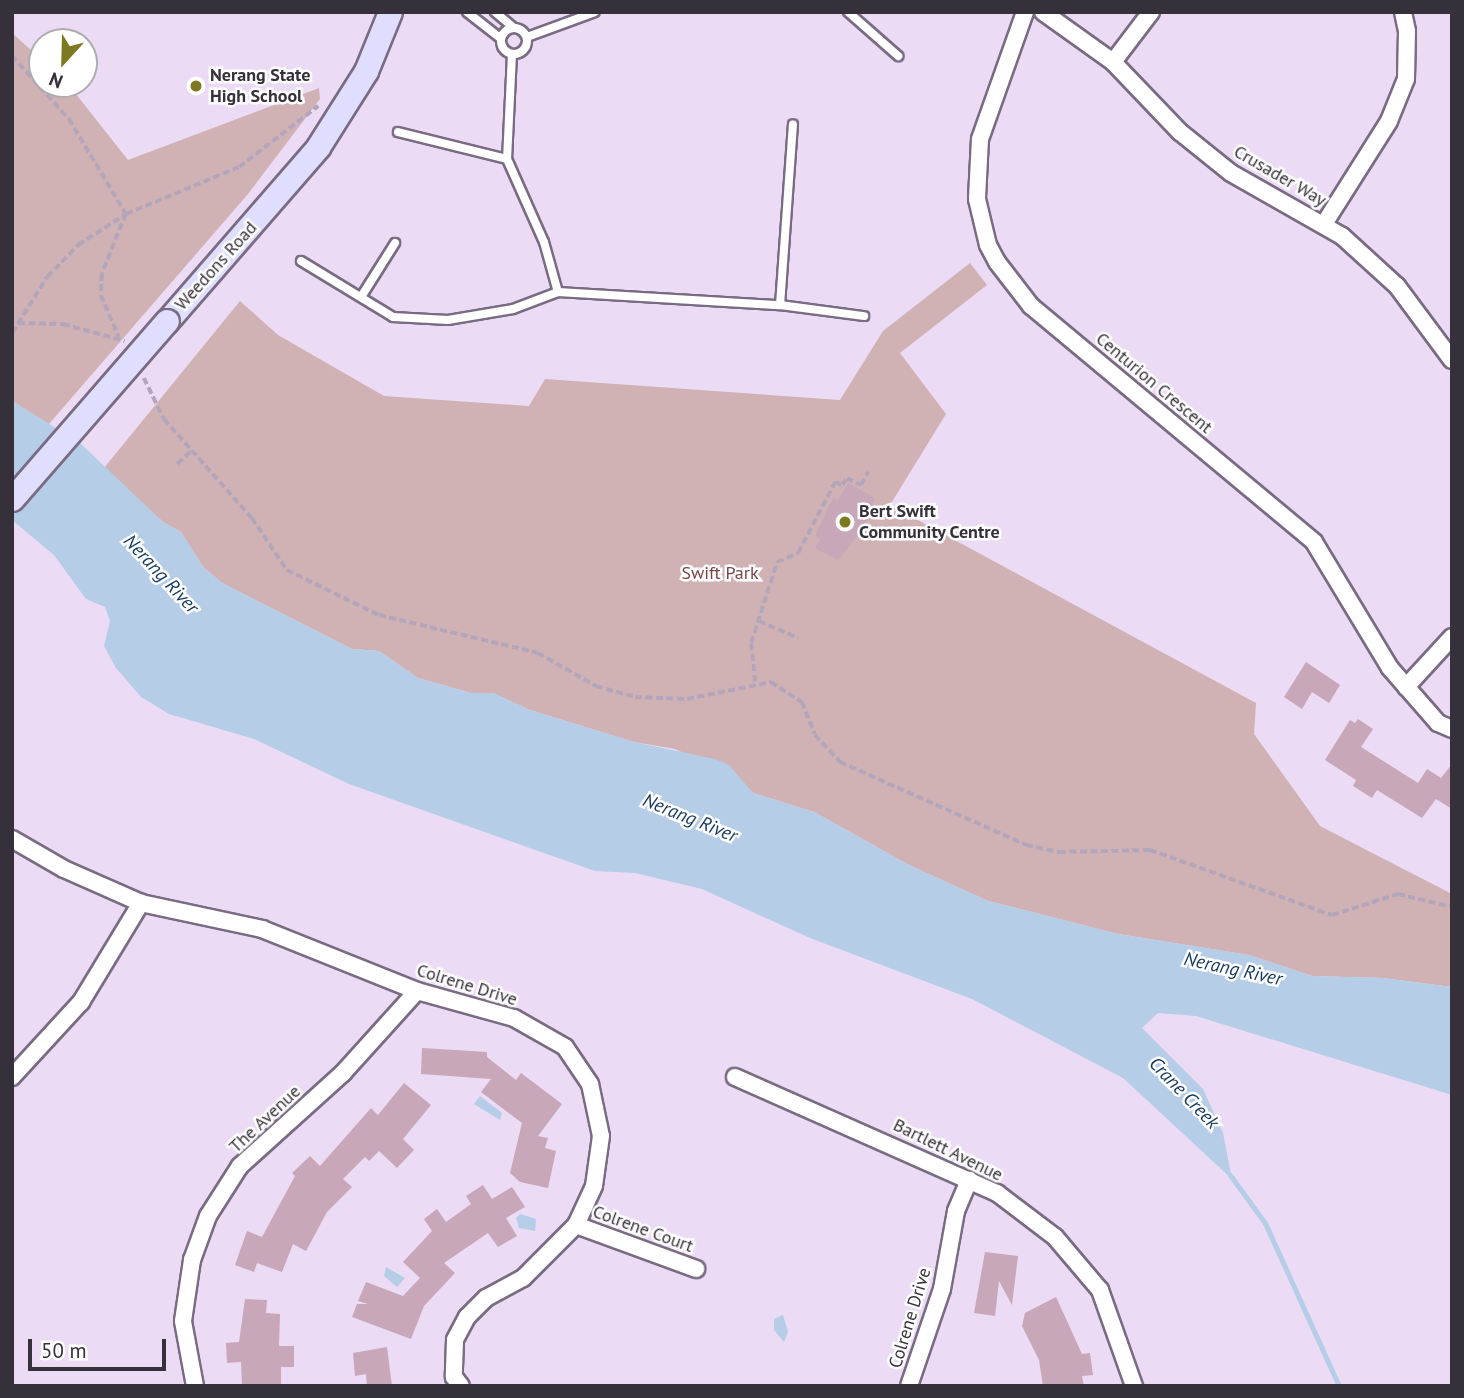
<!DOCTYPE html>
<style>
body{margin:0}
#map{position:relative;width:1464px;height:1398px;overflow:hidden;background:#ebdbf5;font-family:"PT Sans",sans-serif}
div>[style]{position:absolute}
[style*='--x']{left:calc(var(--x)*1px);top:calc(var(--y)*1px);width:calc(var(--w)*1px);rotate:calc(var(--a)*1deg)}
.green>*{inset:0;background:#d0b2b4}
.water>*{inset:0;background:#b5cde7}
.stream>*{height:5px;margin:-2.5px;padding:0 2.5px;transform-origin:2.5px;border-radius:2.5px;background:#b5cde7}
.building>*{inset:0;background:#c8a7b9}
.path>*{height:3.5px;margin-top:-1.75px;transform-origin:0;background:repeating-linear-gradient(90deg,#b3a6bb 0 7px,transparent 0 10.5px)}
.roads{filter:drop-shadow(2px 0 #796b82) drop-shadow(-2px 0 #796b82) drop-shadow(0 2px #796b82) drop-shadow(0 -2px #796b82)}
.lane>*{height:8px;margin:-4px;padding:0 4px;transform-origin:4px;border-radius:4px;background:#fff}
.lane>.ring{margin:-4px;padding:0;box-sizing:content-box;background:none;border:8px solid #fff;border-radius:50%}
.street>*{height:16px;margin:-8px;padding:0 8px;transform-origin:8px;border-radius:8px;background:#fff}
.secondary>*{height:23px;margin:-11.5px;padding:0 11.5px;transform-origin:11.5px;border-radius:11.5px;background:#dfdefe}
.bridges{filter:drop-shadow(2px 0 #796b82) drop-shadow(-2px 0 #796b82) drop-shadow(0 2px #796b82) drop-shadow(0 -2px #796b82)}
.secondary-bridge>*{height:23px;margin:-11.5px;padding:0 11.5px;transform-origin:11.5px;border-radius:11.5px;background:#dfdefe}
.dots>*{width:19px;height:19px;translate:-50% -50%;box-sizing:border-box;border:4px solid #fff;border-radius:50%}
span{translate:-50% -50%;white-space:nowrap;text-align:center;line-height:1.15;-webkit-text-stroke:5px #fff;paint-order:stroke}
.poi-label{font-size:18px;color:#36303a;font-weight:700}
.left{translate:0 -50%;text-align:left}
.street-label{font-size:18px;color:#36303a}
.park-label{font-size:18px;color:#7a4348}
.water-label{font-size:19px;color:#15395d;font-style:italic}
.frame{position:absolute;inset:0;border:14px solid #36303a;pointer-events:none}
.north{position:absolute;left:28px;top:28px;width:70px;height:70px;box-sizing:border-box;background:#fff;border:2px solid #afacb0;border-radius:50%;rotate:202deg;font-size:19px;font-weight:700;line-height:28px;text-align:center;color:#36303a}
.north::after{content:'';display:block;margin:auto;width:24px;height:32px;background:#7c7920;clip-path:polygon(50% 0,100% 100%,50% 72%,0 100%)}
.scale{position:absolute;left:28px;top:1339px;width:138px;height:32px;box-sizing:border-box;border:4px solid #36303a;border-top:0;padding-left:9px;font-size:21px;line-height:24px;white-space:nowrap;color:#36303a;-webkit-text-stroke:5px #fff;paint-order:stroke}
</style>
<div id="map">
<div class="green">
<i style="clip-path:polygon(12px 33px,42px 60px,42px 84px,68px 84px,128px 160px,319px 88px,320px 99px,248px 194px,49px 424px,12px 401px)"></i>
<i style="clip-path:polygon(970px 263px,987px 285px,900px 353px,946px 414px,890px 505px,1256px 703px,1254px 734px,1320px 826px,1452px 894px,1452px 987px,1383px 978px,1312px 976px,1249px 955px,1118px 934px,988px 901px,909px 865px,814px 812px,753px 793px,741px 781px,675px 749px,634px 742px,530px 710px,493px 693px,471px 693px,418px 678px,379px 651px,352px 649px,222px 583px,203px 567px,181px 532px,163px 522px,104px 468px,240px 301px,278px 335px,384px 396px,529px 406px,545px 379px,840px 400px,883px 331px)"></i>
</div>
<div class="water">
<i style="clip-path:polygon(12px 401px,80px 443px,163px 522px,181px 532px,203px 567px,222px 583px,352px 649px,379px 651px,418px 678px,471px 693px,493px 693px,530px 710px,634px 742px,715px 759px,729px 765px,753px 793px,814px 812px,909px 865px,988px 901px,1118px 934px,1249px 955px,1312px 976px,1383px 978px,1452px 987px,1452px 1095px,1196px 1016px,1158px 1013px,1142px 1028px,1203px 1089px,1223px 1133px,1232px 1179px,1123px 1078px,972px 999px,810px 938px,702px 889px,635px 873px,595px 871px,349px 784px,254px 739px,169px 714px,141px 697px,116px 668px,104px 646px,110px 621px,105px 607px,86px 599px,54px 555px,12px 520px)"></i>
<i style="clip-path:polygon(480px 1096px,502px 1113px,500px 1120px,474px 1104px)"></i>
<i style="clip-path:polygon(520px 1214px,536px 1219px,535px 1231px,519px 1228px,516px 1218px)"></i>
<i style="clip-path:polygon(386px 1267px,405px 1278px,397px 1287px,384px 1276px)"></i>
<i style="clip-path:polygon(783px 1315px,788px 1332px,784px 1342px,774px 1330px,774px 1319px)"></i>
</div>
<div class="stream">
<i style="--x:1230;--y:1175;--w:59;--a:53.9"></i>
<i style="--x:1265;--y:1223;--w:179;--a:65.6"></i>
</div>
<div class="building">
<i style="clip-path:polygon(848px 483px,875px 498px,863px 529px,838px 560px,815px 548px,820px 539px,815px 536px,833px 498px,838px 500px)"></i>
<i style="clip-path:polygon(1306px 662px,1340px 685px,1329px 703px,1312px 692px,1302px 709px,1284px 697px)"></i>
<i style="clip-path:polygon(1358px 719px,1373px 729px,1361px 747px,1418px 783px,1427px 769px,1441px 778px,1452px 764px,1452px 809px,1436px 799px,1422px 818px,1377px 790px,1372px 798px,1353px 786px,1356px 780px,1325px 760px,1350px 720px,1355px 723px)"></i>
<i style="clip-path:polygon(422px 1048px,487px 1052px,487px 1057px,516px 1080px,521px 1073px,562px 1104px,538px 1136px,548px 1138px,545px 1148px,556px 1151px,548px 1188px,520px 1182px,510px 1173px,522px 1123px,481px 1092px,491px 1079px,421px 1074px)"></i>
<i style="clip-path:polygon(404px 1083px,431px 1105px,403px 1139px,414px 1150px,397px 1168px,379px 1151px,369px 1161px,365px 1157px,343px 1179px,352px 1187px,327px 1212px,306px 1251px,293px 1244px,282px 1272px,257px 1263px,254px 1272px,235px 1265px,247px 1231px,262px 1237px,295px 1176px,292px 1173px,310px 1156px,320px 1166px,371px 1108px,378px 1115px)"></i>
<i style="clip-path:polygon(483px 1185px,492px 1199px,512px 1187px,525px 1207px,506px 1218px,517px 1236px,498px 1247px,488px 1233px,444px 1263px,455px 1273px,424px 1306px,411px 1339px,352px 1317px,357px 1304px,368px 1304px,358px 1301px,366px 1282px,403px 1296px,420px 1278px,403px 1262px,432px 1231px,424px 1219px,437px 1209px,446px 1222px,471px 1204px,466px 1196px)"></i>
<i style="clip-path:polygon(985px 1252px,1018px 1256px,1012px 1305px,999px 1281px,995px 1316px,974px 1313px)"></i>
<i style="clip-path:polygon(1056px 1297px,1082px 1354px,1090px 1353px,1093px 1375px,1082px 1376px,1084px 1386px,1043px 1386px,1039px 1360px,1022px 1326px,1025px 1313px)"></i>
<i style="clip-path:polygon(245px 1299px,267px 1300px,266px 1313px,280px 1314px,279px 1346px,294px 1346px,294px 1367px,281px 1367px,281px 1386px,242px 1386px,241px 1362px,227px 1363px,226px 1343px,239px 1342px)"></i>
<i style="clip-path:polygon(387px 1347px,392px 1386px,367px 1386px,366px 1374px,355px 1376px,353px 1353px)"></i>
</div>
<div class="path">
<i style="--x:12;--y:56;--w:85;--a:47.9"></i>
<i style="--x:69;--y:119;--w:111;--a:59"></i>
<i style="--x:126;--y:214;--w:65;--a:111.8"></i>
<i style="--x:102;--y:274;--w:21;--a:93"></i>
<i style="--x:101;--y:295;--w:46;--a:66.8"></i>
<i style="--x:18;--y:323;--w:45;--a:1.3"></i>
<i style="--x:63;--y:324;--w:64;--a:15.3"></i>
<i style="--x:12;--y:333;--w:66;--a:-58"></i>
<i style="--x:47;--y:277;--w:45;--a:-45.9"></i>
<i style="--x:78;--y:245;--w:57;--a:-32.9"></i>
<i style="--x:126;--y:214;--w:122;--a:-22.6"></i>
<i style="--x:239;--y:167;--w:100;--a:-37.7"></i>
<i style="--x:144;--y:378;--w:46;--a:64"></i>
<i style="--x:164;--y:419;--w:132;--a:48.4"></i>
<i style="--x:252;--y:518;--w:63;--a:56.1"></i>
<i style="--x:287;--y:570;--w:102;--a:26.1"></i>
<i style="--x:379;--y:615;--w:163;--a:13.4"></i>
<i style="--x:538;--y:653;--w:67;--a:29.6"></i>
<i style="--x:596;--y:686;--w:41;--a:15.8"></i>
<i style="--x:635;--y:697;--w:52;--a:2.2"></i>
<i style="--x:687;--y:699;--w:86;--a:-11.4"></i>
<i style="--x:771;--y:682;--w:37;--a:33"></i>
<i style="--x:802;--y:702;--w:35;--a:68"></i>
<i style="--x:815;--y:735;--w:37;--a:47"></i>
<i style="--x:840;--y:762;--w:204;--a:24"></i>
<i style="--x:1026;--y:845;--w:34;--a:12"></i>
<i style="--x:1059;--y:852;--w:91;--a:-1.3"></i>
<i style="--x:1150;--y:850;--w:193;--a:19.7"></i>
<i style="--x:1332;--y:915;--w:69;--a:-17.7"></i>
<i style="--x:1398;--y:894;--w:56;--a:13.5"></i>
<i style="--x:177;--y:464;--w:19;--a:-43"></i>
<i style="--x:759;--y:621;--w:43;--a:23.6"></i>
<i style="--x:755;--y:682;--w:39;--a:-96"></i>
<i style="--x:751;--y:643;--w:85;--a:-72.2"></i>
<i style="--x:777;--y:562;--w:23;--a:-23"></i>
<i style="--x:798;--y:553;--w:80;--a:-62.5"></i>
<i style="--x:835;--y:482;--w:8;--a:23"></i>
<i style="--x:842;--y:485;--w:9;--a:-54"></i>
<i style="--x:847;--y:478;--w:16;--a:27"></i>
<i style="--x:861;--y:485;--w:15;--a:-62"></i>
</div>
<div class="roads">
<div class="lane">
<i style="--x:467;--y:12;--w:42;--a:38.2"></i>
<i style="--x:495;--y:12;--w:23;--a:40"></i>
<i style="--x:848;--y:12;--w:67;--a:41.3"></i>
<i class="ring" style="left:501px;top:28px;width:18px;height:18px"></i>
<i style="--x:527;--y:37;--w:72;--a:-20.2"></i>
<i style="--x:512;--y:54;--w:105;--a:92.7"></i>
<i style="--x:507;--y:159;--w:91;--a:66"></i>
<i style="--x:544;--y:242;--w:52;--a:74.4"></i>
<i style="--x:398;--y:132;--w:112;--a:13.9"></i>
<i style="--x:301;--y:261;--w:108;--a:31.3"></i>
<i style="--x:393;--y:317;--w:55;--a:3.1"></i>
<i style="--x:448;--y:320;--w:66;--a:-9.6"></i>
<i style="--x:513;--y:309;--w:48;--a:-20.7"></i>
<i style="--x:558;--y:292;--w:222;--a:3.4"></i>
<i style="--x:780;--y:305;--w:85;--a:7.5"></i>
<i style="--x:361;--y:297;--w:64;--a:-57.8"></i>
<i style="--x:780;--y:305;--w:181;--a:-85.9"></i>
</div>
<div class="street">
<i style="--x:1025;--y:12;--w:135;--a:109.5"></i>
<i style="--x:980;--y:139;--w:60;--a:92.9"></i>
<i style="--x:977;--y:199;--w:47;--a:76.6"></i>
<i style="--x:988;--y:245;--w:19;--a:62"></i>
<i style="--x:997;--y:262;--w:56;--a:52.3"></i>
<i style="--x:1031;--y:306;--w:368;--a:39.8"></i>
<i style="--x:1314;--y:542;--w:147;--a:58.9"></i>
<i style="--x:1390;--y:668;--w:73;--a:48.9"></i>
<i style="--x:1438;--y:723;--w:15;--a:23"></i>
<i style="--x:1043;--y:12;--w:86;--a:35.5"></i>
<i style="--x:1113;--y:62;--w:97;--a:46.3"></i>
<i style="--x:1180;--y:132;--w:65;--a:38.8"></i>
<i style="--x:1231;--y:173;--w:128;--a:29.6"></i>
<i style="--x:1342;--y:236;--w:74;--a:42.3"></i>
<i style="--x:1397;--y:286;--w:92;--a:53.4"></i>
<i style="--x:1113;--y:62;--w:63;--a:-52.8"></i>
<i style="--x:1324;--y:224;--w:122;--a:-57.7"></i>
<i style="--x:1389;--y:121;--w:45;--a:-68"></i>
<i style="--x:1406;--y:79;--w:48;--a:-88.8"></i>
<i style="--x:1407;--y:31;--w:19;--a:-102"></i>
<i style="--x:1406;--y:687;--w:68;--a:-47.4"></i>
<i style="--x:12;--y:839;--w:60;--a:30"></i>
<i style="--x:64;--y:869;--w:84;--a:23.8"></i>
<i style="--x:141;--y:903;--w:124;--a:12.1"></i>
<i style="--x:262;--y:929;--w:167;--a:21.8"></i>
<i style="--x:417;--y:991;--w:101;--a:15.6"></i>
<i style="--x:514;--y:1018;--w:59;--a:29.6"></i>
<i style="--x:565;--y:1047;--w:45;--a:56"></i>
<i style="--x:590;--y:1084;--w:53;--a:78.1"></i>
<i style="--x:601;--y:1136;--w:50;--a:98"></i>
<i style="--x:594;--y:1186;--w:43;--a:114.8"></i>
<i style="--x:576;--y:1225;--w:75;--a:135"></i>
<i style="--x:523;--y:1278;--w:42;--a:151.6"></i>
<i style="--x:486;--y:1298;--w:27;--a:135"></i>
<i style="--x:467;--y:1317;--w:26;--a:118"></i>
<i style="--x:455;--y:1340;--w:37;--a:92"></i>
<i style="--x:454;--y:1377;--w:11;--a:52"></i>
<i style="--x:12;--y:1077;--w:102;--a:-47.4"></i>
<i style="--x:81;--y:1002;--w:116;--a:-58.8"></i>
<i style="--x:735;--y:1077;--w:287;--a:23.9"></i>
<i style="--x:997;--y:1193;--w:73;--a:37.2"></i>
<i style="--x:1055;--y:1237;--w:70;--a:49.7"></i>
<i style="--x:1100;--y:1290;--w:102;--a:70.5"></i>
<i style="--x:576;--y:1225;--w:128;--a:20.1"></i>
<i style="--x:195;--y:1386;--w:66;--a:-100.5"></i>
<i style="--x:183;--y:1321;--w:62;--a:-81.6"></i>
<i style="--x:192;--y:1260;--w:47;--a:-70"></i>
<i style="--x:208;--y:1216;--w:59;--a:-57.4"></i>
<i style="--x:240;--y:1166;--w:139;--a:-42.1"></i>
<i style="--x:343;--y:1073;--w:110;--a:-47.9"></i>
<i style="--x:909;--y:1386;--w:102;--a:-71.2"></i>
<i style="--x:942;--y:1289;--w:79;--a:-79.8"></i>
<i style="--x:956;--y:1211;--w:34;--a:-67"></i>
</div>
<div class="secondary">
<i style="--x:167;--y:321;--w:230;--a:-49"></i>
<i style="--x:318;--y:147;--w:90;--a:-57.7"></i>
<i style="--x:366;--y:71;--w:64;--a:-67.9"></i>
</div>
</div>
<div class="bridges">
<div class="secondary-bridge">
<i style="--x:12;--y:499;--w:236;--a:-49"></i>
</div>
</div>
<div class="dots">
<i style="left:196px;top:86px;background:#7c7920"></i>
<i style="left:845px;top:522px;background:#7c7920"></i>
</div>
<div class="poi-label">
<span class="left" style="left:210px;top:86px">Nerang State<br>High School</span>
<span class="left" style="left:859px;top:522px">Bert Swift<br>Community Centre</span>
</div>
<div class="street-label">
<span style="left:1280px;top:176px;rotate:30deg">Crusader Way</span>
<span style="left:216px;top:266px;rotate:-48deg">Weedons Road</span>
<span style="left:1154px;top:383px;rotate:40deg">Centurion Crescent</span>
<span style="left:467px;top:985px;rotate:17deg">Colrene Drive</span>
<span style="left:265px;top:1119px;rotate:-43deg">The Avenue</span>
<span style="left:948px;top:1150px;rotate:26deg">Bartlett Avenue</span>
<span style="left:643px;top:1229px;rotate:20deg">Colrene Court</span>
<span style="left:910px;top:1318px;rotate:-73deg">Colrene Drive</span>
</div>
<div class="park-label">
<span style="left:720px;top:573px">Swift Park</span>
</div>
<div class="water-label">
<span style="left:161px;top:574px;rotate:47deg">Nerang River</span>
<span style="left:690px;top:818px;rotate:22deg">Nerang River</span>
<span style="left:1233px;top:969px;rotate:12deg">Nerang River</span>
<span style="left:1184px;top:1093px;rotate:46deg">Crane Creek</span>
</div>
<div class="frame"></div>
<div class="north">N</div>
<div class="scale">50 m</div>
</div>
